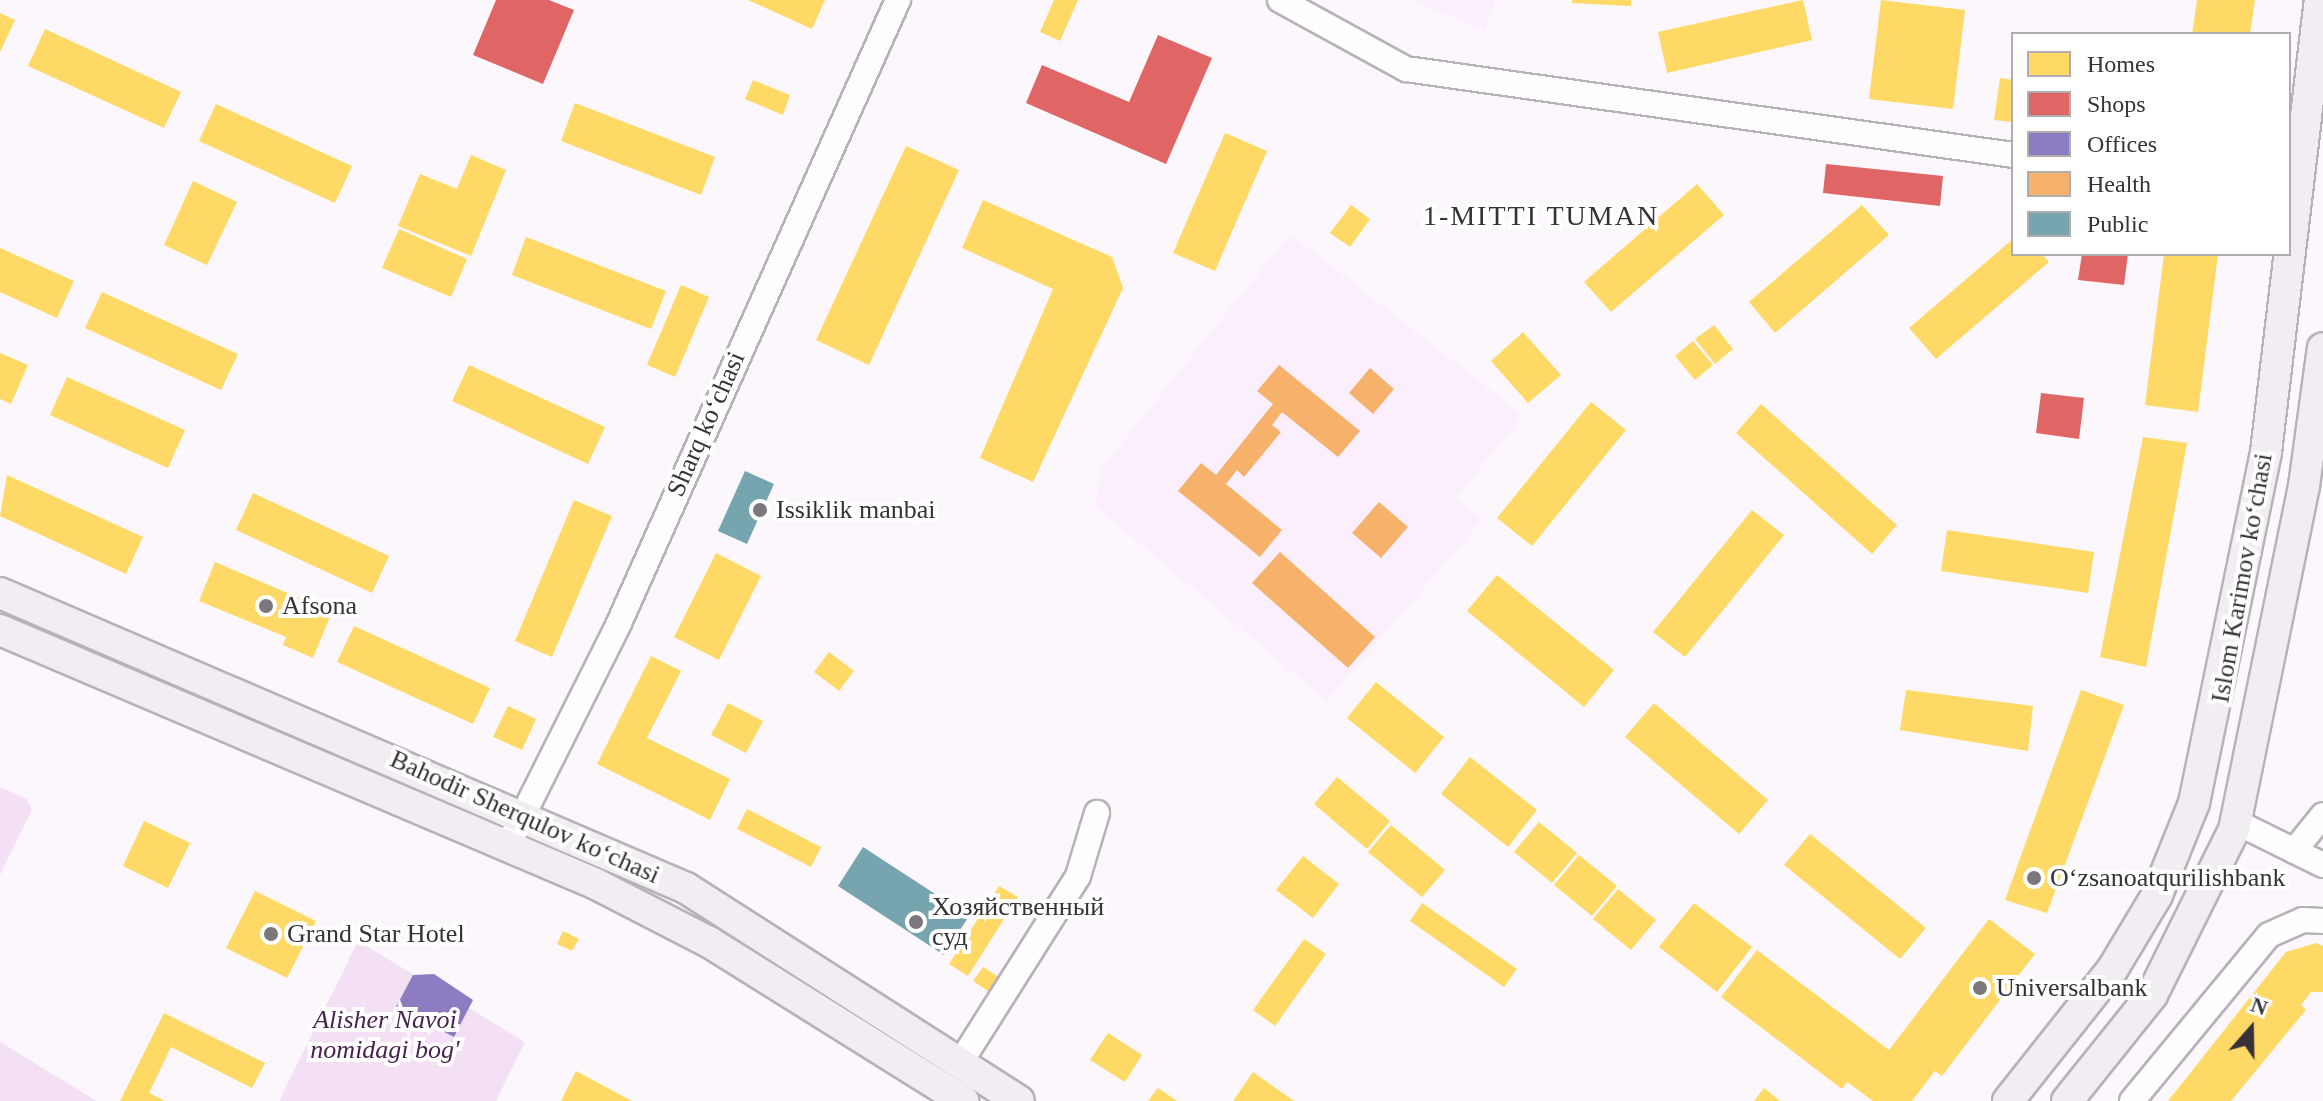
<!DOCTYPE html>
<meta charset="utf-8">
<style>
body{margin:0}
#map{position:relative;width:2323px;height:1101px;overflow:hidden;background:#fcf7fc;font-family:"Times New Roman",serif}
div>[style]{position:absolute}
[style*='--x']{left:calc(var(--x)*1px);top:calc(var(--y)*1px);width:calc(var(--w)*1px);rotate:calc(var(--a)*1deg)}
.built>*{inset:0;background:#fbeffd}
.green>*{inset:0;background:#f4e0f5}
.homes>*{inset:0;background:#ffd966}
.shops>*{inset:0;background:#e06666}
.offices>*{inset:0;background:#8e7cc3}
.health>*{inset:0;background:#f6b26b}
.public>*{inset:0;background:#76a5af}
.roads{filter:drop-shadow(2px 0 #b7b2b7) drop-shadow(-2px 0 #b7b2b7) drop-shadow(0 2px #b7b2b7) drop-shadow(0 -2px #b7b2b7)}
.minor>*{height:24px;margin:-12px;padding:0 12px;transform-origin:12px;border-radius:12px;background:#fffeff}
.major>*{height:30px;margin:-15px;padding:0 15px;transform-origin:15px;border-radius:15px;background:#f2edf3}
.dots>*{width:22px;height:22px;translate:-50% -50%;box-sizing:border-box;border:4px solid #fff;border-radius:50%}
span{translate:-50% -50%;white-space:nowrap;text-align:center;line-height:1.15;-webkit-text-stroke:8px #fff;paint-order:stroke}
.street-label{font-size:26px;color:#373237}
.poi-label{font-size:26px;color:#373237}
.left{translate:0 -50%;text-align:left}
.park-label{font-size:26px;color:#4a224f;font-style:italic}
.neighbourhood-label{font-size:28px;color:#373237;letter-spacing:2px}
.legend{position:absolute;left:2011px;top:32px;width:280px;height:224px;box-sizing:border-box;background:#fff;border:2px solid #afadaf;margin:0;padding:10px 14px;list-style:none;font-size:24px;color:#373237}
.legend li{display:flex;align-items:center;gap:16px;height:40px}
.legend b{width:40px;border:2px solid #afadaf}
.north{position:absolute;left:2211px;top:989px;width:80px;height:80px;-webkit-text-stroke:6px #fff;paint-order:stroke;rotate:20deg;font-size:22px;font-weight:700;line-height:32px;text-align:center;color:#373237}
.north::after{content:'';display:block;margin:auto;width:28px;height:36px;background:#373237;clip-path:polygon(50% 0,100% 100%,50% 72%,0 100%)}
</style>
<div id="map">
<div class="built">
<i style="clip-path:polygon(1410px 0,1496px 0,1485px 30px)"></i>
<i style="clip-path:polygon(1290px 234px,1523px 415px,1456px 498px,1482px 520px,1327px 701px,1095px 506px,1102px 468px)"></i>
</div>
<div class="green">
<i style="clip-path:polygon(0 787px,27px 799px,32px 810px,0 875px)"></i>
<i style="clip-path:polygon(358px 941px,525px 1042px,496px 1101px,279px 1101px)"></i>
<i style="clip-path:polygon(0 1042px,97px 1101px,0 1101px)"></i>
</div>
<div class="homes">
<i style="clip-path:polygon(748px 0,825px 0,812px 29px)"></i>
<i style="clip-path:polygon(1054px 0,1078px 0,1060px 41px,1040px 32px)"></i>
<i style="clip-path:polygon(1572px 0,1631px 0,1631px 6px,1572px 3px)"></i>
<i style="clip-path:polygon(1803px 0,1812px 40px,1667px 73px,1658px 32px)"></i>
<i style="clip-path:polygon(1881px 0,1965px 10px,1953px 109px,1869px 99px)"></i>
<i style="clip-path:polygon(2197px 0,2255px 0,2250px 34px,2192px 34px)"></i>
<i style="clip-path:polygon(0 13px,15px 20px,0 52px)"></i>
<i style="clip-path:polygon(45px 29px,181px 92px,164px 128px,28px 66px)"></i>
<i style="clip-path:polygon(2000px 78px,2013px 80px,2013px 122px,1994px 120px)"></i>
<i style="clip-path:polygon(753px 80px,790px 95px,783px 115px,745px 99px)"></i>
<i style="clip-path:polygon(575px 103px,715px 157px,701px 195px,561px 141px)"></i>
<i style="clip-path:polygon(216px 104px,352px 166px,335px 203px,199px 141px)"></i>
<i style="clip-path:polygon(1225px 133px,1267px 151px,1215px 271px,1173px 253px)"></i>
<i style="clip-path:polygon(906px 146px,959px 170px,869px 365px,816px 340px)"></i>
<i style="clip-path:polygon(471px 155px,506px 170px,471px 256px,398px 226px,420px 174px,457px 189px)"></i>
<i style="clip-path:polygon(193px 181px,237px 202px,207px 265px,164px 245px)"></i>
<i style="clip-path:polygon(1697px 184px,1724px 215px,1611px 312px,1584px 282px)"></i>
<i style="clip-path:polygon(983px 200px,1112px 257px,1123px 288px,1033px 482px,980px 458px,1053px 289px,962px 248px)"></i>
<i style="clip-path:polygon(1351px 205px,1370px 219px,1350px 247px,1330px 233px)"></i>
<i style="clip-path:polygon(1862px 205px,1889px 235px,1775px 333px,1749px 302px)"></i>
<i style="clip-path:polygon(399px 229px,467px 259px,451px 297px,382px 268px)"></i>
<i style="clip-path:polygon(526px 237px,666px 291px,651px 329px,512px 275px)"></i>
<i style="clip-path:polygon(2013px 239px,2013px 254px,2042px 254px,2049px 262px,1936px 359px,1909px 328px)"></i>
<i style="clip-path:polygon(0 248px,74px 281px,57px 318px,0 292px)"></i>
<i style="clip-path:polygon(2164px 254px,2218px 254px,2198px 412px,2145px 405px)"></i>
<i style="clip-path:polygon(681px 285px,709px 297px,675px 377px,647px 365px)"></i>
<i style="clip-path:polygon(102px 292px,238px 354px,221px 390px,85px 328px)"></i>
<i style="clip-path:polygon(1714px 325px,1733px 349px,1715px 364px,1695px 339px)"></i>
<i style="clip-path:polygon(1523px 332px,1561px 375px,1528px 403px,1491px 361px)"></i>
<i style="clip-path:polygon(1693px 341px,1713px 365px,1695px 380px,1675px 356px)"></i>
<i style="clip-path:polygon(0 353px,28px 365px,11px 404px,0 399px)"></i>
<i style="clip-path:polygon(469px 365px,605px 427px,588px 464px,452px 401px)"></i>
<i style="clip-path:polygon(67px 377px,185px 430px,168px 468px,50px 415px)"></i>
<i style="clip-path:polygon(1591px 402px,1626px 430px,1532px 546px,1497px 518px)"></i>
<i style="clip-path:polygon(1761px 404px,1897px 525px,1872px 554px,1736px 433px)"></i>
<i style="clip-path:polygon(2143px 437px,2187px 443px,2146px 667px,2100px 657px)"></i>
<i style="clip-path:polygon(7px 475px,143px 537px,126px 574px,0 516px)"></i>
<i style="clip-path:polygon(253px 493px,389px 556px,372px 593px,236px 530px)"></i>
<i style="clip-path:polygon(574px 500px,612px 516px,552px 657px,515px 641px)"></i>
<i style="clip-path:polygon(1752px 510px,1784px 535px,1685px 657px,1653px 632px)"></i>
<i style="clip-path:polygon(1947px 530px,2094px 552px,2088px 593px,1941px 571px)"></i>
<i style="clip-path:polygon(716px 553px,761px 576px,719px 660px,674px 637px)"></i>
<i style="clip-path:polygon(215px 562px,332px 612px,313px 658px,283px 645px,286px 637px,199px 601px)"></i>
<i style="clip-path:polygon(1497px 575px,1614px 670px,1584px 707px,1467px 611px)"></i>
<i style="clip-path:polygon(354px 626px,490px 688px,473px 724px,337px 662px)"></i>
<i style="clip-path:polygon(829px 652px,854px 671px,839px 691px,814px 672px)"></i>
<i style="clip-path:polygon(651px 656px,681px 671px,647px 738px,730px 779px,710px 820px,597px 764px)"></i>
<i style="clip-path:polygon(1376px 682px,1444px 737px,1415px 773px,1347px 718px)"></i>
<i style="clip-path:polygon(1906px 690px,2033px 706px,2028px 751px,1900px 730px)"></i>
<i style="clip-path:polygon(2081px 690px,2124px 705px,2047px 913px,2005px 900px)"></i>
<i style="clip-path:polygon(728px 703px,763px 721px,746px 753px,711px 735px)"></i>
<i style="clip-path:polygon(1654px 703px,1768px 800px,1739px 834px,1625px 737px)"></i>
<i style="clip-path:polygon(508px 706px,536px 719px,522px 750px,493px 737px)"></i>
<i style="clip-path:polygon(1470px 757px,1537px 810px,1508px 847px,1441px 794px)"></i>
<i style="clip-path:polygon(1337px 777px,1390px 821px,1367px 849px,1314px 804px)"></i>
<i style="clip-path:polygon(747px 809px,821px 847px,811px 867px,737px 829px)"></i>
<i style="clip-path:polygon(144px 821px,190px 843px,168px 888px,123px 866px)"></i>
<i style="clip-path:polygon(1539px 822px,1577px 853px,1552px 883px,1514px 852px)"></i>
<i style="clip-path:polygon(1391px 825px,1445px 870px,1422px 897px,1368px 852px)"></i>
<i style="clip-path:polygon(1810px 834px,1926px 928px,1900px 959px,1784px 865px)"></i>
<i style="clip-path:polygon(1579px 855px,1617px 886px,1592px 916px,1554px 885px)"></i>
<i style="clip-path:polygon(1303px 856px,1339px 884px,1313px 918px,1276px 890px)"></i>
<i style="clip-path:polygon(999px 886px,1018px 897px,968px 976px,949px 964px)"></i>
<i style="clip-path:polygon(1618px 889px,1656px 920px,1631px 950px,1593px 919px)"></i>
<i style="clip-path:polygon(255px 891px,316px 921px,287px 978px,226px 948px)"></i>
<i style="clip-path:polygon(1422px 903px,1517px 969px,1504px 987px,1410px 921px)"></i>
<i style="clip-path:polygon(1694px 903px,1752px 947px,1717px 992px,1659px 947px)"></i>
<i style="clip-path:polygon(1989px 919px,2035px 954px,1942px 1076px,1935px 1071px,1912px 1101px,1873px 1101px,1847px 1082px,1842px 1089px,1721px 997px,1757px 950px,1889px 1050px)"></i>
<i style="clip-path:polygon(563px 931px,579px 939px,572px 951px,557px 944px)"></i>
<i style="clip-path:polygon(1304px 939px,1326px 954px,1275px 1026px,1253px 1010px)"></i>
<i style="clip-path:polygon(2316px 943px,2323px 946px,2323px 992px,2311px 992px,2301px 1005px,2306px 1010px,2231px 1101px,2168px 1101px,2286px 952px)"></i>
<i style="clip-path:polygon(983px 967px,1008px 983px,998px 998px,973px 981px)"></i>
<i style="clip-path:polygon(164px 1013px,265px 1063px,252px 1088px,171px 1047px,149px 1093px,165px 1101px,120px 1101px)"></i>
<i style="clip-path:polygon(1108px 1033px,1142px 1055px,1125px 1082px,1090px 1060px)"></i>
<i style="clip-path:polygon(576px 1071px,632px 1101px,561px 1101px)"></i>
<i style="clip-path:polygon(1253px 1072px,1294px 1101px,1233px 1101px)"></i>
<i style="clip-path:polygon(1158px 1088px,1177px 1101px,1148px 1101px)"></i>
<i style="clip-path:polygon(1764px 1088px,1780px 1101px,1754px 1101px)"></i>
</div>
<div class="shops">
<i style="clip-path:polygon(496px 0,549px 0,574px 10px,543px 84px,473px 55px)"></i>
<i style="clip-path:polygon(1158px 35px,1212px 58px,1166px 164px,1026px 103px,1042px 65px,1129px 102px)"></i>
<i style="clip-path:polygon(1826px 164px,1943px 176px,1940px 206px,1823px 193px)"></i>
<i style="clip-path:polygon(2082px 254px,2128px 254px,2124px 285px,2078px 280px)"></i>
<i style="clip-path:polygon(2041px 393px,2084px 398px,2079px 439px,2036px 433px)"></i>
</div>
<div class="offices">
<i style="clip-path:polygon(434px 974px,473px 1000px,454px 1037px,396px 1007px,413px 975px)"></i>
</div>
<div class="health">
<i style="clip-path:polygon(1279px 365px,1360px 431px,1338px 457px,1282px 412px,1272px 425px,1281px 432px,1244px 477px,1237px 470px,1226px 484px,1282px 530px,1260px 557px,1178px 491px,1201px 463px,1216px 475px,1273px 404px,1257px 391px)"></i>
<i style="clip-path:polygon(1370px 368px,1394px 389px,1373px 414px,1349px 393px)"></i>
<i style="clip-path:polygon(1379px 502px,1408px 527px,1381px 558px,1352px 533px)"></i>
<i style="clip-path:polygon(1280px 552px,1375px 637px,1348px 668px,1252px 583px)"></i>
</div>
<div class="public">
<i style="clip-path:polygon(745px 471px,774px 484px,747px 544px,718px 531px)"></i>
<i style="clip-path:polygon(863px 847px,969px 916px,944px 955px,838px 886px)"></i>
</div>
<div class="roads">
<div class="minor">
<i style="--x:1280;--y:0;--w:144;--a:28.7"></i>
<i style="--x:1406;--y:69;--w:613;--a:8.06"></i>
<i style="--x:2236;--y:822;--w:97;--a:26.3"></i>
<i style="--x:508;--y:845;--w:248;--a:-63.4"></i>
<i style="--x:619;--y:623;--w:683;--a:-65.88"></i>
<i style="--x:2294;--y:851;--w:46;--a:-51.1"></i>
<i style="--x:960;--y:1063;--w:221;--a:-57.7"></i>
<i style="--x:1078;--y:876;--w:66;--a:-73.2"></i>
<i style="--x:2132;--y:1101;--w:215;--a:-50.5"></i>
<i style="--x:2269;--y:935;--w:37;--a:-24"></i>
<i style="--x:2303;--y:920;--w:20;--a:3"></i>
</div>
<div class="major">
<i style="--x:0;--y:593;--w:747;--a:23.27"></i>
<i style="--x:686;--y:888;--w:395;--a:32.6"></i>
<i style="--x:0;--y:630;--w:648;--a:23.08"></i>
<i style="--x:596;--y:884;--w:127;--a:27.2"></i>
<i style="--x:709;--y:942;--w:300;--a:32"></i>
<i style="--x:2008;--y:1101;--w:167;--a:-51.6"></i>
<i style="--x:2112;--y:970;--w:87;--a:-59"></i>
<i style="--x:2157;--y:895;--w:99;--a:-68.1"></i>
<i style="--x:2194;--y:803;--w:358;--a:-78.4"></i>
<i style="--x:2266;--y:452;--w:455;--a:-83.2"></i>
<i style="--x:2067;--y:1101;--w:136;--a:-51.3"></i>
<i style="--x:2152;--y:995;--w:184;--a:-63.6"></i>
<i style="--x:2234;--y:830;--w:351;--a:-78.5"></i>
<i style="--x:2304;--y:486;--w:139;--a:-82.2"></i>
</div>
</div>
<div class="dots">
<i style="left:760px;top:510px;background:#7c777c"></i>
<i style="left:266px;top:606px;background:#7c777c"></i>
<i style="left:2034px;top:878px;background:#7c777c"></i>
<i style="left:916px;top:922px;background:#7c777c"></i>
<i style="left:271px;top:934px;background:#7c777c"></i>
<i style="left:1980px;top:988px;background:#7c777c"></i>
</div>
<div class="street-label">
<span style="left:706px;top:424px;rotate:-66deg">Sharq ko‘chasi</span>
<span style="left:2242px;top:578px;rotate:-80deg">Islom Karimov ko‘chasi</span>
<span style="left:525px;top:817px;rotate:24deg">Bahodir Sherqulov ko‘chasi</span>
</div>
<div class="poi-label">
<span class="left" style="left:776px;top:510px">Issiklik manbai</span>
<span class="left" style="left:282px;top:606px">Afsona</span>
<span class="left" style="left:2050px;top:878px">Oʻzsanoatqurilishbank</span>
<span class="left" style="left:932px;top:922px">Хозяйственный<br>суд</span>
<span class="left" style="left:287px;top:934px">Grand Star Hotel</span>
<span class="left" style="left:1996px;top:988px">Universalbank</span>
</div>
<div class="park-label">
<span style="left:385px;top:1035px">Alisher Navoi<br>nomidagi bog'</span>
</div>
<div class="neighbourhood-label">
<span style="left:1541px;top:216px">1-MITTI TUMAN</span>
</div>
<ul class="legend">
<li><b style="height:22px;background:#ffd966"></b>Homes</li>
<li><b style="height:22px;background:#e06666"></b>Shops</li>
<li><b style="height:22px;background:#8e7cc3"></b>Offices</li>
<li><b style="height:22px;background:#f6b26b"></b>Health</li>
<li><b style="height:22px;background:#76a5af"></b>Public</li>
</ul>
<div class="north">N</div>
</div>
